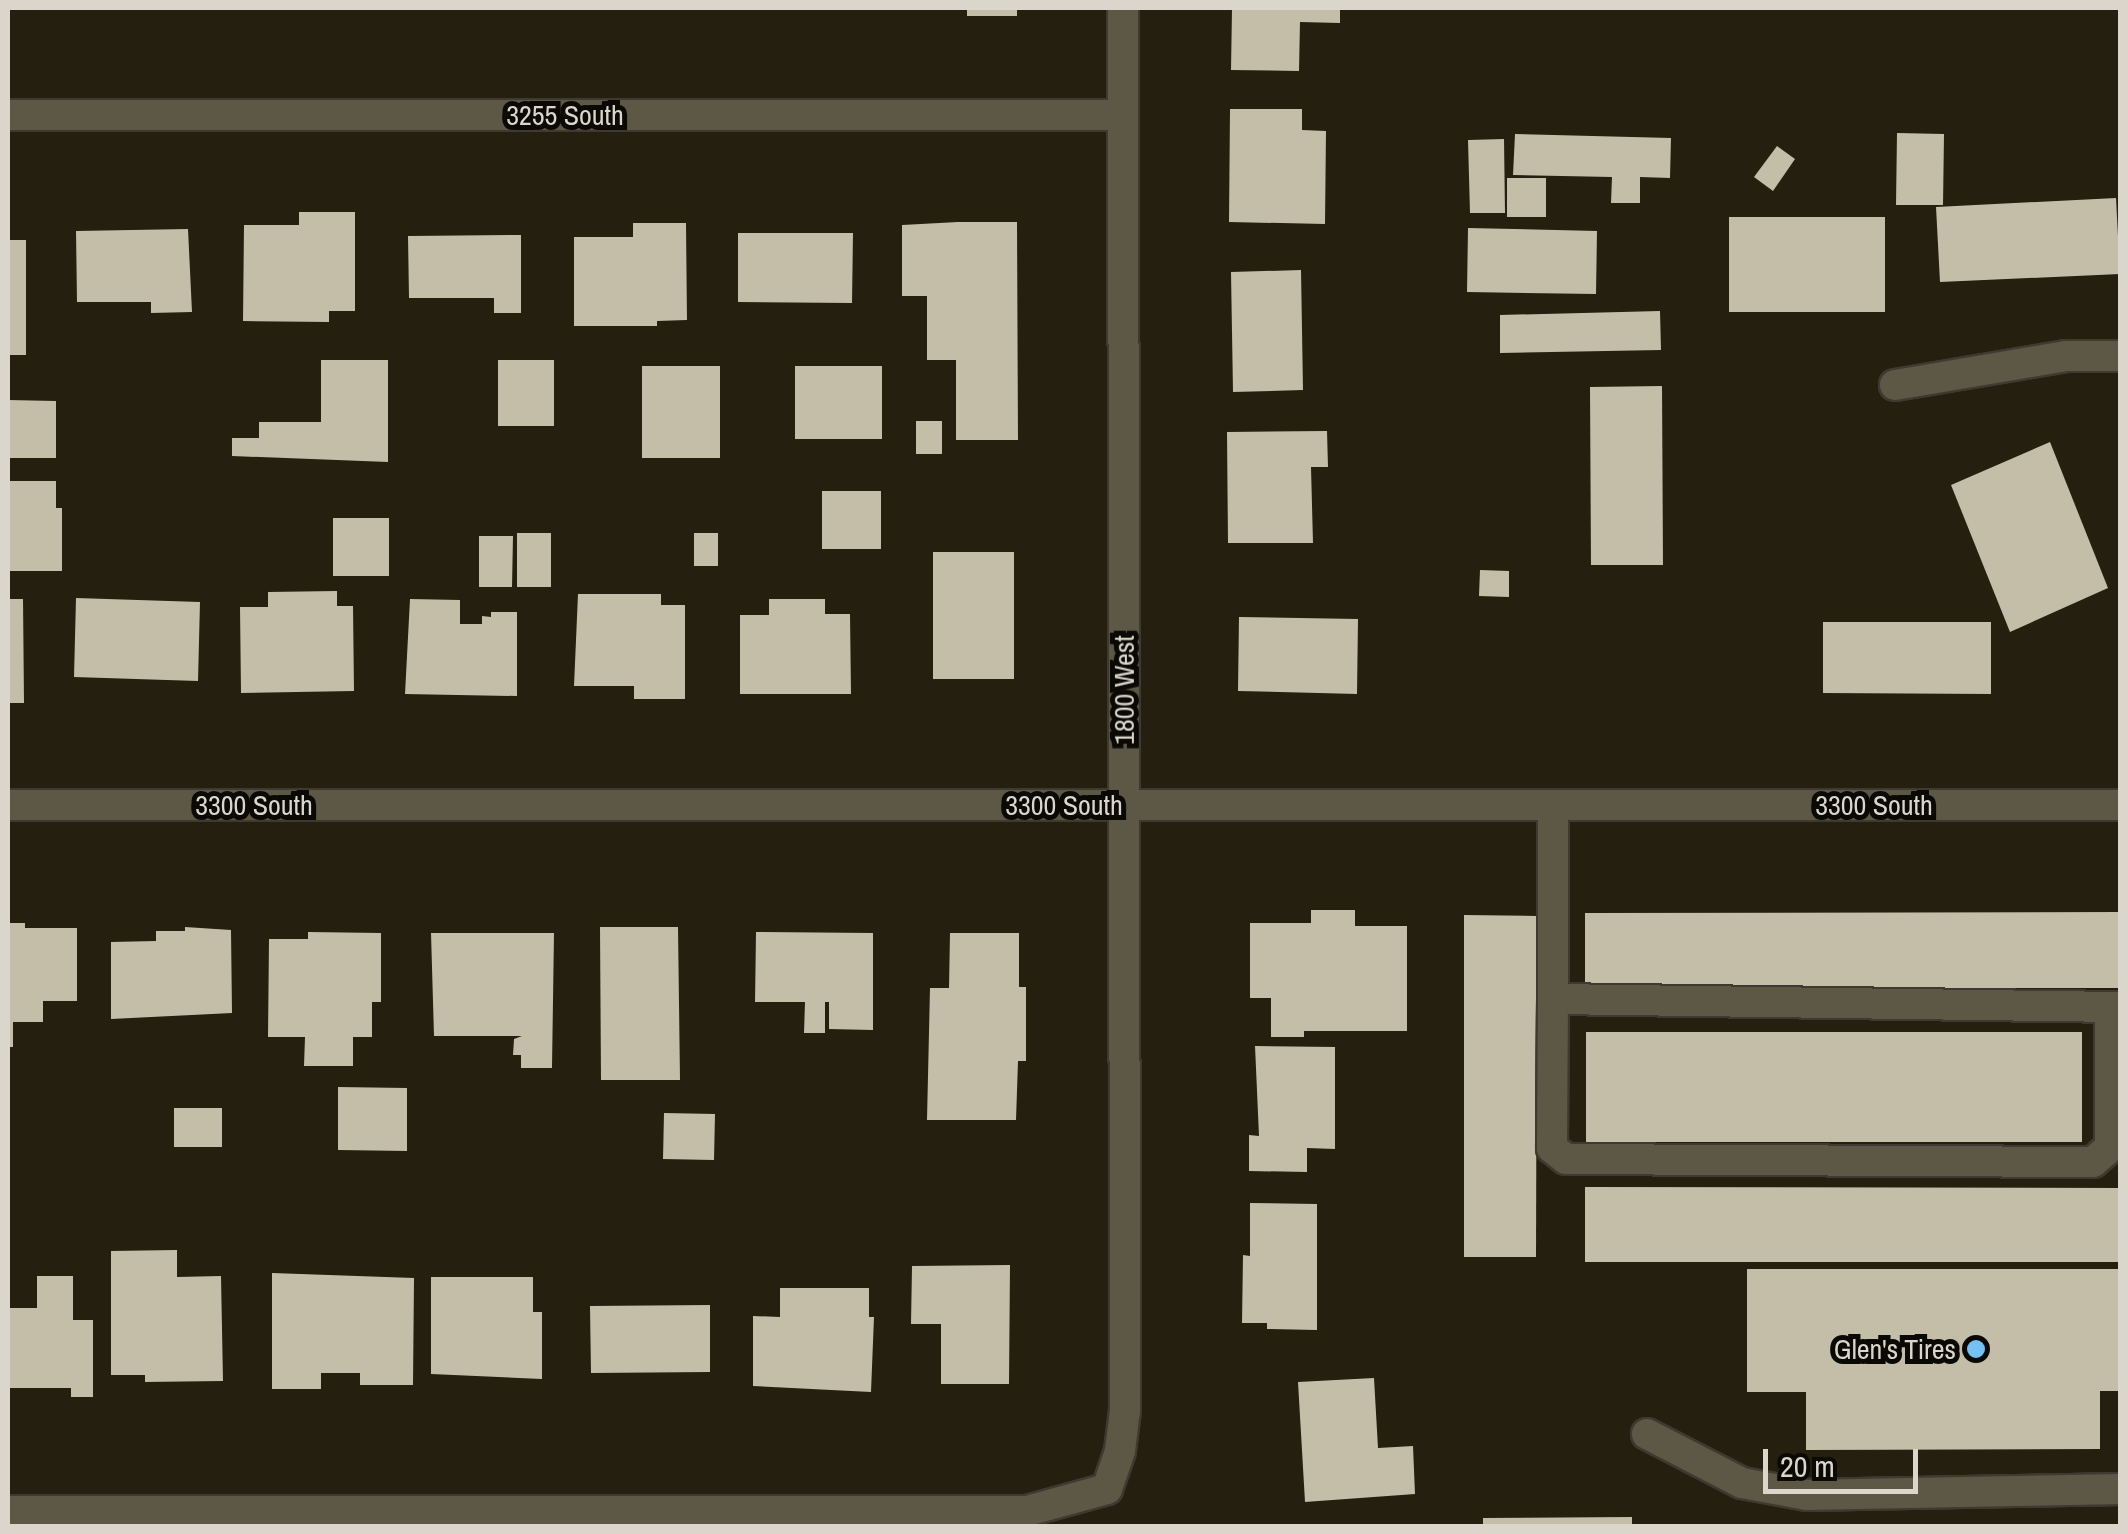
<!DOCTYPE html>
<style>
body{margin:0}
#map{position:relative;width:2128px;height:1534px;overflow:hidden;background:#241f0f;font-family:"Archivo Narrow",sans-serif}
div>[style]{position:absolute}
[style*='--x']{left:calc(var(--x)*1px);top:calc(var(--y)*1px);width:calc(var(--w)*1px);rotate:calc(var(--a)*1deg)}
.building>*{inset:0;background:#c4bea9}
.roads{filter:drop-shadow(2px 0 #3f3a31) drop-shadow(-2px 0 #3f3a31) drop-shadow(0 2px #3f3a31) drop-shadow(0 -2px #3f3a31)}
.minor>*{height:30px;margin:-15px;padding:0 15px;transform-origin:15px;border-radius:15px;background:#5d5745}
.dots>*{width:28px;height:28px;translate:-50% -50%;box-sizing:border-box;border:5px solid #0b0904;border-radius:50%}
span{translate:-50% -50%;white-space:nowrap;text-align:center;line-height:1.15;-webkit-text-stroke:10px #0b0904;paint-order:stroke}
.street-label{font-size:28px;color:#dad6cc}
.poi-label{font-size:28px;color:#dad6cc}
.right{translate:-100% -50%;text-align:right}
.frame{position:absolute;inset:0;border:10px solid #dad6cc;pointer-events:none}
.scale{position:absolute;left:1763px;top:1449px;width:155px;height:45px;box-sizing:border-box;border:5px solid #dad6cc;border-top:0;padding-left:12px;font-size:30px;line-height:35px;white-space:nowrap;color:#dad6cc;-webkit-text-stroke:8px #0b0904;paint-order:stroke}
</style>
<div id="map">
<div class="building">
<i style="clip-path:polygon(967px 8px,1017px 8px,1017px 16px,967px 16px)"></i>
<i style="clip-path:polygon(1232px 8px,1340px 8px,1340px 23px,1300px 22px,1299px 71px,1231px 70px)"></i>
<i style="clip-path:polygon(1230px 109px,1302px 109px,1302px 130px,1326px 131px,1325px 224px,1229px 222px)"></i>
<i style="clip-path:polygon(1897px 133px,1944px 134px,1943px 205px,1896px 205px)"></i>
<i style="clip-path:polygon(1515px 134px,1671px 138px,1670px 178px,1640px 177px,1640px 203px,1611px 203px,1612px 177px,1513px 175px)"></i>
<i style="clip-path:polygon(1504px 139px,1505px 213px,1470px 213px,1468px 140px)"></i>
<i style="clip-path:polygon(1777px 146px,1795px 159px,1773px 191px,1754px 177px)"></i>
<i style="clip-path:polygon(1507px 178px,1546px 178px,1546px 217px,1507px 217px)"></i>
<i style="clip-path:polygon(2116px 198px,2120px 274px,1940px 282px,1936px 207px)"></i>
<i style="clip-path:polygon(299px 212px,355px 212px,355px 311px,329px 311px,329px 322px,243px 321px,244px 225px,299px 225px)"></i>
<i style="clip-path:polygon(1729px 217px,1885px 217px,1885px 312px,1729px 312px)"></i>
<i style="clip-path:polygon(958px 222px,1017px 222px,1018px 440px,956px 440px,956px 360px,927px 360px,927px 296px,902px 296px,902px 225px)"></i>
<i style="clip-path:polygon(633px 223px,686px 223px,687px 320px,657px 321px,657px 326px,574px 326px,574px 237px,633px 237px)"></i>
<i style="clip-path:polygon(1468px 228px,1597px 231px,1596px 294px,1467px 292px)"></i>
<i style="clip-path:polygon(188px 229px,192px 312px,151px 313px,151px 302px,77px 302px,76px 231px)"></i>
<i style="clip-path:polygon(738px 233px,853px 233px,852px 303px,738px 302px)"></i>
<i style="clip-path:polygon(521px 235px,521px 313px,494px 313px,494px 298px,409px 298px,408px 236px)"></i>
<i style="clip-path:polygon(8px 240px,26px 240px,26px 355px,8px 355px)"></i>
<i style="clip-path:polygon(1301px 270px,1303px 390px,1233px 392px,1231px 272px)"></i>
<i style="clip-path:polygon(1660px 311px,1661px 350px,1500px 353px,1500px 315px)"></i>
<i style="clip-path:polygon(321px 360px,388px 360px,388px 462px,232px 456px,232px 438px,259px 438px,259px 422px,321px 422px)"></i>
<i style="clip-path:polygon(498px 360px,554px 360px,554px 426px,498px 426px)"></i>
<i style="clip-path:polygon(642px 366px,720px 366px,720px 458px,642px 458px)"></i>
<i style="clip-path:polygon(795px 366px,882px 366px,882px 439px,795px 439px)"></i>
<i style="clip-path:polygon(1662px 386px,1663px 565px,1591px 565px,1590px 387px)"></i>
<i style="clip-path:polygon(8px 400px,56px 401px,56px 458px,8px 458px)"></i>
<i style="clip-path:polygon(916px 421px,942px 421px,942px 454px,916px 454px)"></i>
<i style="clip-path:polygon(1327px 431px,1328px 467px,1311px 467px,1313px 543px,1228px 543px,1227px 432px)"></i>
<i style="clip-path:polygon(2050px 442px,2108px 588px,2010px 632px,1951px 485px)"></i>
<i style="clip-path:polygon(8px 481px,56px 481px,56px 508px,62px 508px,62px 571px,8px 571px)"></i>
<i style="clip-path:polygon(822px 491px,881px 491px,881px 549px,822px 549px)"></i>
<i style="clip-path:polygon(333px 518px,389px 518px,389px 576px,333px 576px)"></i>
<i style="clip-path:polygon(517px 533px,551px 533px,551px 587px,517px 587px)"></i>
<i style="clip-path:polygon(694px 533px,718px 533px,718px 566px,694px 566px)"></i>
<i style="clip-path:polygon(479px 536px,513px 536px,512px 587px,479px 587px)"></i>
<i style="clip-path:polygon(933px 552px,1014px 552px,1014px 679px,933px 679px)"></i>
<i style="clip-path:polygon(1480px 570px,1509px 571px,1509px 597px,1479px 596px)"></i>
<i style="clip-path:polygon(337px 591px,337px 606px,353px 606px,354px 691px,241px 693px,240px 607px,268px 607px,268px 592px)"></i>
<i style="clip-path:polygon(578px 594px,661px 594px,661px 605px,685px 605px,685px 699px,634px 699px,634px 686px,574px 686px)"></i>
<i style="clip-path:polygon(76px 598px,200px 602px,198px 681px,74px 677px)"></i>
<i style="clip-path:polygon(8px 599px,23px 599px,24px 703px,8px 703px)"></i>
<i style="clip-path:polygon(410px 599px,460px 600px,460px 624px,482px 624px,482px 616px,491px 617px,491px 612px,517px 612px,517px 696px,405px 694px)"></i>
<i style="clip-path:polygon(769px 599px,825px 599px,825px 614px,850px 614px,851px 694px,740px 694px,740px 615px,769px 615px)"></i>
<i style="clip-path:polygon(1239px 617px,1358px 619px,1357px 694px,1238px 691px)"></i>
<i style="clip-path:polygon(1823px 622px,1991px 622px,1991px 694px,1823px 693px)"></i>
<i style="clip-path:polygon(1311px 910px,1355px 910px,1355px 926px,1407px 926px,1407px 1031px,1304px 1031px,1304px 1037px,1271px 1037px,1271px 998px,1250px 998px,1250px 923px,1311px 923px)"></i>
<i style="clip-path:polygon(2120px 912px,2120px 988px,1585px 988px,1585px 913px)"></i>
<i style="clip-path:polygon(1464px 915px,1537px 916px,1536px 1257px,1464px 1257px)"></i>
<i style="clip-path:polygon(8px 923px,25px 923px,25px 928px,77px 928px,77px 1001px,43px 1001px,43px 1022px,13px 1022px,13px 1047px,8px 1047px)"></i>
<i style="clip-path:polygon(185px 927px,231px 930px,232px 1013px,111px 1019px,111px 942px,156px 941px,156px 931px,185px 931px)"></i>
<i style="clip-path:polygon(600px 927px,678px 927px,680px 1080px,601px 1080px)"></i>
<i style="clip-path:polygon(308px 932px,381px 933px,381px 1002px,372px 1002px,372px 1037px,353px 1037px,353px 1066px,304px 1066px,305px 1037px,268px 1037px,269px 939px,308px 939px)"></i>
<i style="clip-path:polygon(756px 932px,873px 933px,873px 1030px,829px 1029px,829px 1002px,825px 1002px,825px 1033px,804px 1033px,805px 1002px,755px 1002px)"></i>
<i style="clip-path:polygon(431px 933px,554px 933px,552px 1068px,521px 1068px,521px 1055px,513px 1055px,514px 1039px,522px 1036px,434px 1036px)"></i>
<i style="clip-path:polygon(950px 933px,1019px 933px,1019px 987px,1026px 987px,1026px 1061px,1018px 1061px,1016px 1120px,927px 1120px,930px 988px,949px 988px)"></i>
<i style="clip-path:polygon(1586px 1032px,2082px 1032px,2082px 1142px,1586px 1142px)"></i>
<i style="clip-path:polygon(1255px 1046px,1335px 1047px,1335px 1149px,1307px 1148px,1307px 1172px,1249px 1171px,1249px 1135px,1259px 1136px)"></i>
<i style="clip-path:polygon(338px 1087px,407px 1088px,407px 1151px,338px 1150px)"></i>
<i style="clip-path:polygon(174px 1108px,222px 1108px,222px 1147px,174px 1147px)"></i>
<i style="clip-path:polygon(664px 1113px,715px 1114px,714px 1160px,663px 1159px)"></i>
<i style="clip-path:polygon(1585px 1187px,2120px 1188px,2120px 1262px,1585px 1262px)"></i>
<i style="clip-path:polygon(1250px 1203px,1317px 1204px,1317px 1330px,1267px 1329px,1267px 1323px,1242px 1323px,1243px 1255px,1250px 1256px)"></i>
<i style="clip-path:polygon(177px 1250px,177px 1277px,221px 1276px,223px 1381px,145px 1382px,145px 1375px,111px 1375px,111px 1251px)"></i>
<i style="clip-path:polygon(1010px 1265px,1009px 1384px,941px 1384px,941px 1324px,911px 1324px,912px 1266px)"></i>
<i style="clip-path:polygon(1747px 1269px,2120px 1269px,2120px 1391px,2100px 1391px,2100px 1449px,1806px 1450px,1806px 1392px,1747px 1392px)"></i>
<i style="clip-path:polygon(272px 1273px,414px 1278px,413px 1385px,360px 1385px,360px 1373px,321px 1373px,321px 1389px,272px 1389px)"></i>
<i style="clip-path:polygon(37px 1276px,73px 1276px,73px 1320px,93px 1320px,93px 1397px,71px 1397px,71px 1388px,8px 1388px,8px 1308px,37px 1308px)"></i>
<i style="clip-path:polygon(431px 1277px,533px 1277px,533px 1312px,542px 1312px,542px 1379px,431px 1374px)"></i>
<i style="clip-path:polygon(780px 1288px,869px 1288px,869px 1317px,874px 1317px,871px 1392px,753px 1386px,753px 1316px,780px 1317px)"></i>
<i style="clip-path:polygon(710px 1305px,710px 1372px,591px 1373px,590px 1306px)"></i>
<i style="clip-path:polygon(1374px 1378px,1378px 1448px,1413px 1446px,1415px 1494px,1305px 1502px,1298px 1382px)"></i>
<i style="clip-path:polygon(1632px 1517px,1632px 1526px,1483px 1526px,1483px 1518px)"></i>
</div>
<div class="roads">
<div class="minor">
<i style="--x:8;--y:115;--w:1115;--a:0"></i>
<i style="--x:1895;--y:385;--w:173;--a:-9.6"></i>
<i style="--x:2066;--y:356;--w:54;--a:0"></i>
<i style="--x:8;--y:805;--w:2112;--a:0"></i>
<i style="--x:1553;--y:805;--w:194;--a:90"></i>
<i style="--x:1553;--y:999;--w:567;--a:0.81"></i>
<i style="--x:1553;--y:999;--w:149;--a:90.4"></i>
<i style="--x:1552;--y:1148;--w:18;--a:38"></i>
<i style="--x:1566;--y:1159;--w:527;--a:0.33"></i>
<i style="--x:2093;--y:1162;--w:23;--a:-41"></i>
<i style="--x:2110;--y:1147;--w:140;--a:-90"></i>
<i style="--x:1647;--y:1434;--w:107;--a:27.3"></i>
<i style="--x:1742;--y:1483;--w:66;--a:10.5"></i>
<i style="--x:1807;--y:1495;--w:313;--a:-1.1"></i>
<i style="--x:8;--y:1511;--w:1019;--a:0"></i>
<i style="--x:1027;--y:1511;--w:83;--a:-15.4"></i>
<i style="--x:1107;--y:1489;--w:40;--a:-71.1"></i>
<i style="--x:1120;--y:1451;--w:39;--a:-83"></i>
<i style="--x:1125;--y:1412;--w:1404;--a:-90.08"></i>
</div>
</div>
<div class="dots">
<i style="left:1976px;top:1349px;background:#75c0f6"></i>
</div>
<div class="street-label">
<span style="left:565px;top:115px">3255 South</span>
<span style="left:1124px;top:690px;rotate:-90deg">1800 West</span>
<span style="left:254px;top:805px">3300 South</span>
<span style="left:1064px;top:805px">3300 South</span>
<span style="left:1874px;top:805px">3300 South</span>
</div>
<div class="poi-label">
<span class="right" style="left:1956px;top:1349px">Glen's Tires</span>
</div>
<div class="frame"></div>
<div class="scale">20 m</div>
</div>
